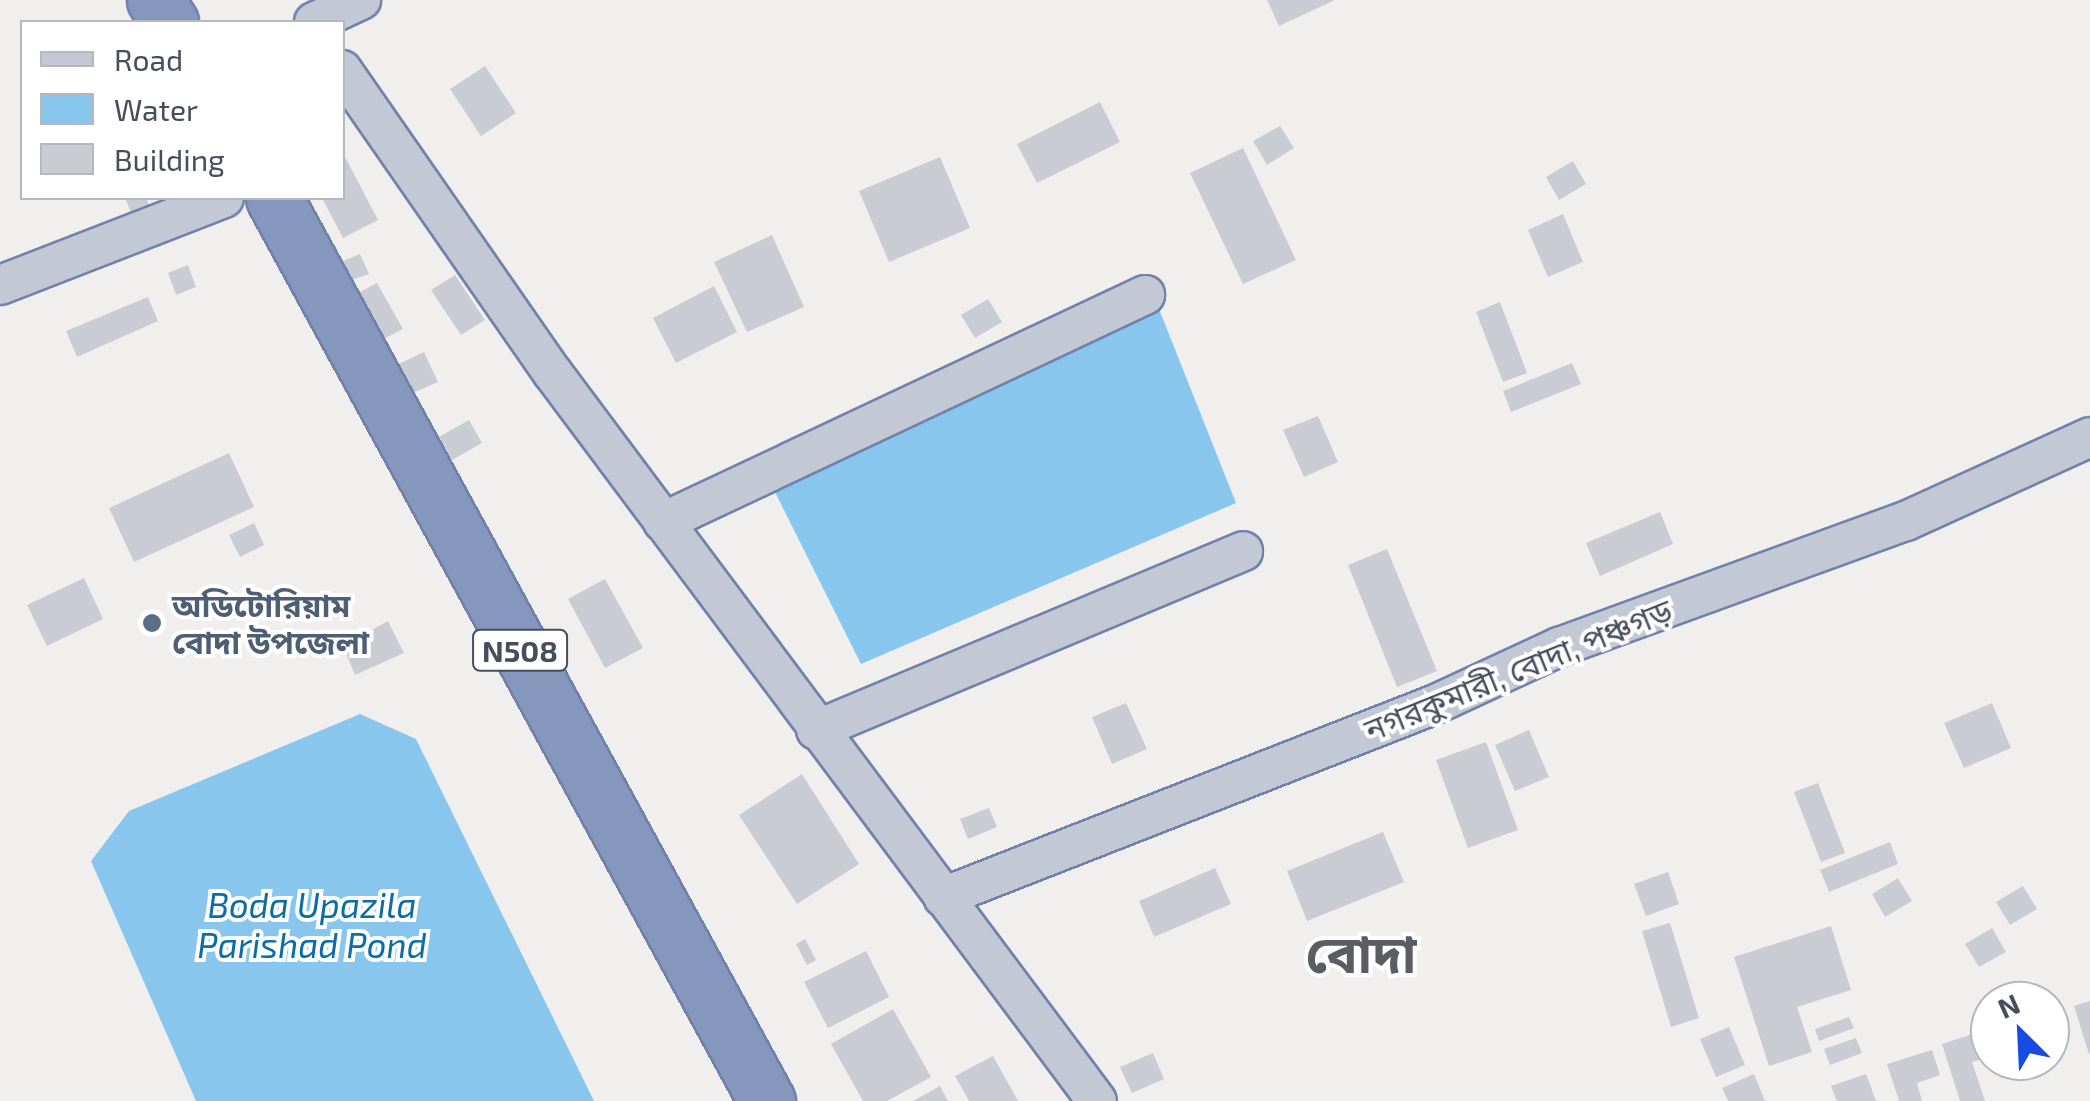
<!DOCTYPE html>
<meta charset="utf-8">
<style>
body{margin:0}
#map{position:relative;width:2090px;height:1101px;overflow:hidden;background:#f1efee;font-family:"Exo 2","Noto Sans Bengali",sans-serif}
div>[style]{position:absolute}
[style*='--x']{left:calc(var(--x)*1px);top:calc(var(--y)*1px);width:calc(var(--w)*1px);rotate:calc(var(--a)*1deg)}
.water>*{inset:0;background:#89c6ed}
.building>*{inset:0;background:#caccd4}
.roads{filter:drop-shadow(2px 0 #7182aa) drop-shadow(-2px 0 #7182aa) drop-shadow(0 2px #7182aa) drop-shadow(0 -2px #7182aa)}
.street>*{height:38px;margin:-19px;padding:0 19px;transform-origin:19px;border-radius:19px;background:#c2c8d4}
.highway>*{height:55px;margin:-27.5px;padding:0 27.5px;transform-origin:27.5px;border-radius:27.5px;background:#8697be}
.dots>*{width:28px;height:28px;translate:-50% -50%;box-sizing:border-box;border:5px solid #fff;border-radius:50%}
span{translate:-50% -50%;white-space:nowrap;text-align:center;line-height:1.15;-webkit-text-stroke:8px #fff;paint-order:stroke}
.shield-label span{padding:2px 8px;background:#fff;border:2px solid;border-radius:8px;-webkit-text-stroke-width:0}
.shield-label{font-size:30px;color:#464e5c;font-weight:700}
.service-label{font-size:32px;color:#4e5e75;font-weight:700}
.left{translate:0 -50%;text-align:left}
.street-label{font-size:32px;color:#464e5c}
.water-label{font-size:35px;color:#0b6caa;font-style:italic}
.town-label{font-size:52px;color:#5b5d64;font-weight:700}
.legend{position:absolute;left:20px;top:20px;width:325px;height:180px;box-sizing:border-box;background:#fff;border:2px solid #b5b8be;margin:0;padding:12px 18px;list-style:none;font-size:30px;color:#464e5c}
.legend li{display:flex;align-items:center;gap:20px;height:50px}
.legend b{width:50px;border:2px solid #b5b8be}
.north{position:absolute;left:1970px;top:981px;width:100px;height:100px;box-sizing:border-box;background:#fff;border:2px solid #b5b8be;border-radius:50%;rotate:336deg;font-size:28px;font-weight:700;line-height:40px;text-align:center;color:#464e5c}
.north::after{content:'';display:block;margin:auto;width:35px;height:45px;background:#184be2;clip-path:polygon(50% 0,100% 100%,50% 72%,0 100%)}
</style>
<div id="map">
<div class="water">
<i style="clip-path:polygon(1159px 309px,1236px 503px,861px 664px,772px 486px)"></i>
<i style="clip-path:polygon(360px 714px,416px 739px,594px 1101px,196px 1101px,91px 861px,129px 811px)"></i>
</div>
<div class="building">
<i style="clip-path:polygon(1267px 0,1335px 0,1279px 26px)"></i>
<i style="clip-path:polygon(485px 66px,516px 113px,481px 136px,450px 89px)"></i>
<i style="clip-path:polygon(1100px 102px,1120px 142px,1037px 183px,1017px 144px)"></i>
<i style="clip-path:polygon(1280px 126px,1294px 148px,1267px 165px,1253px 141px)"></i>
<i style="clip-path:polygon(1243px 148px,1296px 260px,1243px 284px,1190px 173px)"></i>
<i style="clip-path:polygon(342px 151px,378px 220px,343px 238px,322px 198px,342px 198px)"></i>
<i style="clip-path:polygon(940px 157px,970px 228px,889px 262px,859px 191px)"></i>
<i style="clip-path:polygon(1573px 161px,1586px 184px,1559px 200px,1546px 177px)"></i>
<i style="clip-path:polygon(125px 198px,146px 198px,151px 209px,133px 217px)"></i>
<i style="clip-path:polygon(1563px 214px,1583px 262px,1548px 277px,1528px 230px)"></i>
<i style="clip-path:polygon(772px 235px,804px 307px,747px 332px,714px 262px)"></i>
<i style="clip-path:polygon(360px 254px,369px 274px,349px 281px,341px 262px)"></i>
<i style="clip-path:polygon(188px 265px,196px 287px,176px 295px,168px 273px)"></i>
<i style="clip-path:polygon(455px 275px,485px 320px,461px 335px,431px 290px)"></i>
<i style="clip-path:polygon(377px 283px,403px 329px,372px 345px,347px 299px)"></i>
<i style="clip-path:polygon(714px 286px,737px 332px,676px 363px,653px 318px)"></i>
<i style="clip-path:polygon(148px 297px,158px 321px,77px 357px,66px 331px)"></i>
<i style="clip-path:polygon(988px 299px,1002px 322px,975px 338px,961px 315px)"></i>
<i style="clip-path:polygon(1500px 302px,1527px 373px,1503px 382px,1476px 312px)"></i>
<i style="clip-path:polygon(424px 352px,438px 382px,406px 396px,392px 367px)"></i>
<i style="clip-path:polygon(1572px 363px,1581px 384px,1511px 412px,1503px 391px)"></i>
<i style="clip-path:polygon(1318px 416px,1338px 462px,1304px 477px,1283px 430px)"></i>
<i style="clip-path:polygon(469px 420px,482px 443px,452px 460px,439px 437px)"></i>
<i style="clip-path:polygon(229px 453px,254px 507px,134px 562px,109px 508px)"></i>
<i style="clip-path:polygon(1660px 512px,1673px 544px,1600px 576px,1586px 543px)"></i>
<i style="clip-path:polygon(254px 523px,264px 545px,240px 557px,229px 535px)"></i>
<i style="clip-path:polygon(1387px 549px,1437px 671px,1397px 687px,1348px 565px)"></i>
<i style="clip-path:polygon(84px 578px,103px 619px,47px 646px,27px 605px)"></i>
<i style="clip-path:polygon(605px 579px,643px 648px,605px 668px,568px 599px)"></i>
<i style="clip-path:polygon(388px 621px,404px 653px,355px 675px,343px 646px)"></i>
<i style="clip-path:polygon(1126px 703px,1147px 749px,1112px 764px,1092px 717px)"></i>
<i style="clip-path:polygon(1992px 703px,2011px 748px,1964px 768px,1944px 723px)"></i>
<i style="clip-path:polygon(1529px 730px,1549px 777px,1515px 791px,1495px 745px)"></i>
<i style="clip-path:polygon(1486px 742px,1518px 830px,1468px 848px,1436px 760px)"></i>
<i style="clip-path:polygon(802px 774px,859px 864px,797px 904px,739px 815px)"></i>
<i style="clip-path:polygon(1818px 783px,1845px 853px,1821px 862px,1794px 792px)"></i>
<i style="clip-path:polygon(989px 808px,997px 827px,968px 839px,960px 819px)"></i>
<i style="clip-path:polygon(1383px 832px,1404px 882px,1307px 921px,1287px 871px)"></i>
<i style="clip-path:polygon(1890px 842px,1898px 864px,1829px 892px,1820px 870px)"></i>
<i style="clip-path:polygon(1215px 868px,1231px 904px,1154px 937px,1139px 901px)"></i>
<i style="clip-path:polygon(1668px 872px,1679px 904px,1646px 916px,1634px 884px)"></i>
<i style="clip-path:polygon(1898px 878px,1912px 901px,1885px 917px,1872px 894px)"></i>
<i style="clip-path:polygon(2023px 886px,2037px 909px,2010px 925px,1996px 902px)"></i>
<i style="clip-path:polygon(1670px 923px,1699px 1018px,1671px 1027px,1642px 931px)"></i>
<i style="clip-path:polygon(1831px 926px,1851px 990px,1797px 1007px,1812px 1052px,1769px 1066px,1734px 957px)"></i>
<i style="clip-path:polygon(1992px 928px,2006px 952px,1979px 967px,1965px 944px)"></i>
<i style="clip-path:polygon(805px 939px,816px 960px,807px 965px,796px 944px)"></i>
<i style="clip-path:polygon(866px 951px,889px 997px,828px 1028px,804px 982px)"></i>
<i style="clip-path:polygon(2090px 1001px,2090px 1054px,2089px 1054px,2074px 1006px)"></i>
<i style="clip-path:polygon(893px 1009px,931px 1077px,887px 1101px,863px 1101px,831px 1044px)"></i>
<i style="clip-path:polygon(1849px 1017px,1854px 1028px,1819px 1041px,1815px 1029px)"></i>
<i style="clip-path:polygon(1729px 1027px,1745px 1065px,1716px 1077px,1700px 1039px)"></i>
<i style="clip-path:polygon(1988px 1029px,1990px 1057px,1972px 1062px,1985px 1101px,1960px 1101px,1942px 1044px)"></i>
<i style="clip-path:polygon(1856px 1038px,1862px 1053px,1830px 1065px,1824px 1049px)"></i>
<i style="clip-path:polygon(1932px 1050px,1940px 1075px,1917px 1083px,1922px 1101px,1899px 1101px,1887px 1064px)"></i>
<i style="clip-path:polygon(1153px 1053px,1164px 1079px,1132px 1093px,1120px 1067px)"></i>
<i style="clip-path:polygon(993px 1056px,1018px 1101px,969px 1101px,955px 1076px)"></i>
<i style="clip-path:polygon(1754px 1074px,1765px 1101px,1728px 1101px,1722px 1088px)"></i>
<i style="clip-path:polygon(1866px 1074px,1876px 1101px,1837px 1101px,1831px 1086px)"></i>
<i style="clip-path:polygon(940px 1086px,948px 1101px,913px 1101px)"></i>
</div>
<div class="roads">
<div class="street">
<i style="--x:314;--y:22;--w:52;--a:-25.1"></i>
<i style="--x:342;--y:70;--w:368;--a:55.2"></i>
<i style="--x:552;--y:372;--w:910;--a:53.22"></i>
<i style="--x:0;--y:285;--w:240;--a:-21.2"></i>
<i style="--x:663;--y:522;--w:533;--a:-25.22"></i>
<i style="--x:816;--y:730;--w:463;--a:-22.7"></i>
<i style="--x:943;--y:897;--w:529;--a:-21.38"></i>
<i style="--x:1436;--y:704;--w:136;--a:-24.9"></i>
<i style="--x:1559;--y:647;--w:369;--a:-20"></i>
<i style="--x:1906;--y:521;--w:202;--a:-24.5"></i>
</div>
<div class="highway">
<i style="--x:155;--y:0;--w:27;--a:56"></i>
<i style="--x:274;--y:198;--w:1029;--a:61.37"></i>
</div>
</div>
<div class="dots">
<i style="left:152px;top:623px;background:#5c6f8a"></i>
</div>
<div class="shield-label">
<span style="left:520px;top:650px">N508</span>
</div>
<div class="service-label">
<span class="left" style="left:172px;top:623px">অডিটোরিয়াম<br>বোদা উপজেলা</span>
</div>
<div class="street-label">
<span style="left:1518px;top:669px;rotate:-22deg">নগরকুমারী, বোদা, পঞ্চগড়</span>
</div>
<div class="water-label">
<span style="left:312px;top:924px">Boda Upazila<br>Parishad Pond</span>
</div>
<div class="town-label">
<span style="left:1361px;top:953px">বোদা</span>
</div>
<ul class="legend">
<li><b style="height:12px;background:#c2c8d4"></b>Road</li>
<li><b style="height:28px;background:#89c6ed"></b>Water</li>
<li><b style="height:28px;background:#caccd4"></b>Building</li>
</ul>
<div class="north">N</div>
</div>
